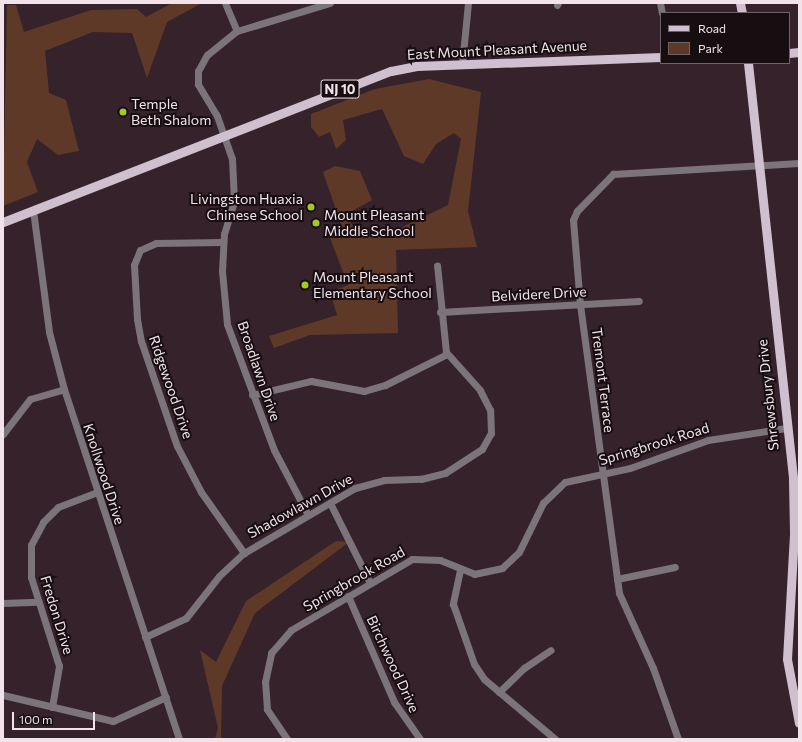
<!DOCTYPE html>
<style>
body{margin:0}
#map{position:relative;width:802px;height:742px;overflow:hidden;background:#35222a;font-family:Commissioner,sans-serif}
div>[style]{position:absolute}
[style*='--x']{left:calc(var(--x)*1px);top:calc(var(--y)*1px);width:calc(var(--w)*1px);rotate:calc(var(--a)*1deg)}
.green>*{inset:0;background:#5f3928}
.minor>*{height:7px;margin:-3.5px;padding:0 3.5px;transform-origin:3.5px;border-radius:3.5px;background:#7b747b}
.major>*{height:9px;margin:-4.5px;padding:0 4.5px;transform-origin:4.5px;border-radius:4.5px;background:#cfbfcf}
.dots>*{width:11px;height:11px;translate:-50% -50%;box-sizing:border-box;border:2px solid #170e12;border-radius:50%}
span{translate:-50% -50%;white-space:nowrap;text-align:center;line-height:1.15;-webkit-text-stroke:4px #170e12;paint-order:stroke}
.shield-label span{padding:1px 3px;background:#170e12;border:1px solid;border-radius:3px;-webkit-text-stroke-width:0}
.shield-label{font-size:13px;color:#f1e3e9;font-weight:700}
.street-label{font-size:14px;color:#f1e3e9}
.poi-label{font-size:14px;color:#f1e3e9}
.left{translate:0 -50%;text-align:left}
.right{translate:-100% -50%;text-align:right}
.frame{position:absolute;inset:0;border:4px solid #f1e3e9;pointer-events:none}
.legend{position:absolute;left:660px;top:12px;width:130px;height:52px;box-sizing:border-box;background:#170e12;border:1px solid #6e6368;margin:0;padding:5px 7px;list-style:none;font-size:12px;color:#f1e3e9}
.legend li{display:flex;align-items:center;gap:8px;height:20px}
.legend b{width:20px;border:1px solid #6e6368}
.scale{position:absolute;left:12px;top:712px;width:83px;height:18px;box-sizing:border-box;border:2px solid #f1e3e9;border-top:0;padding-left:5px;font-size:12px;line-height:14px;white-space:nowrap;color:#f1e3e9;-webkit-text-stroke:3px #170e12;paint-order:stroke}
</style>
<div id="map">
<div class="green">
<i style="clip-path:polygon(172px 3px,202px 3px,167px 22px,147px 78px,132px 33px,93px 32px,45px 51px,49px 93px,66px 100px,79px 151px,58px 155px,37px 139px,27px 162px,38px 192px,3px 206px,7px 5px,16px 5px,24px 32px,91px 10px,137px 9px,146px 17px)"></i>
<i style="clip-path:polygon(429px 79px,481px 92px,468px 211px,477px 247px,396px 250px,398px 333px,310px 335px,274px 348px,269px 336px,337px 315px,330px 292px,348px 285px,330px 238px,344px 233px,323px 172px,335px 166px,360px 171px,372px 200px,345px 215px,354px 227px,386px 235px,448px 205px,461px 139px,454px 133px,436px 144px,423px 164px,404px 156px,382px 109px,343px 120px,346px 140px,336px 149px,330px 132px,319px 137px,311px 127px,311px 114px,375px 89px)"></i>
<i style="clip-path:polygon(336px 541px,349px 542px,255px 613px,222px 686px,221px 739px,215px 739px,218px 728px,200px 650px,216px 662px,246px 601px)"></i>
</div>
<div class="minor">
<i style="--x:225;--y:3;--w:30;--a:67"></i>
<i style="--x:660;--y:3;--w:10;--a:79"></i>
<i style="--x:557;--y:5;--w:2;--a:-63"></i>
<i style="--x:462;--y:64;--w:61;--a:-84.4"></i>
<i style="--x:33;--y:210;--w:123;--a:82.5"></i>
<i style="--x:49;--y:332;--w:59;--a:75.3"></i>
<i style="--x:64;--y:389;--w:368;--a:71.8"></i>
<i style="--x:223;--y:242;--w:67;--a:179.1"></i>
<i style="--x:156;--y:243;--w:17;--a:156"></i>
<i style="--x:140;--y:250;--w:16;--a:112"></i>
<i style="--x:134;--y:265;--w:54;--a:86.8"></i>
<i style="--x:137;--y:319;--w:22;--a:80"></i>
<i style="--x:141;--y:341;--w:111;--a:71.1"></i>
<i style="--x:177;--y:446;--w:52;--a:62.4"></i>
<i style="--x:201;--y:492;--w:75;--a:54.8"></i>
<i style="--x:440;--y:312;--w:199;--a:-3.2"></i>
<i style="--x:252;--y:395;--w:61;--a:-13.3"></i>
<i style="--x:311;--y:381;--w:54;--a:10.7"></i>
<i style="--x:364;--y:391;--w:22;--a:-16"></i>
<i style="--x:385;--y:385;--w:69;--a:-26.6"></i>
<i style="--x:3;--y:434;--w:44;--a:-52.4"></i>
<i style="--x:30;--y:399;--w:35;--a:-16"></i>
<i style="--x:330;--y:503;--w:89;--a:63.4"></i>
<i style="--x:308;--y:515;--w:73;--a:-117.6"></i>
<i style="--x:274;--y:450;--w:134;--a:-110.5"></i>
<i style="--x:227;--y:324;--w:53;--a:-95.4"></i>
<i style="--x:222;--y:271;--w:37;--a:-87"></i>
<i style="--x:224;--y:234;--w:34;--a:-73"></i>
<i style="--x:234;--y:201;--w:42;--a:-92.7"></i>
<i style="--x:232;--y:159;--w:46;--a:-109.2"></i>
<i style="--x:217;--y:116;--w:37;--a:-121"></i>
<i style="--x:198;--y:84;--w:13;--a:-90"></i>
<i style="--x:198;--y:71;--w:18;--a:-61"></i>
<i style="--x:207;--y:55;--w:38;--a:-39"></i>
<i style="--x:237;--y:31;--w:97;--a:-16.8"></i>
<i style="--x:460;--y:570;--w:35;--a:102"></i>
<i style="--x:453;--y:604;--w:64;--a:70.7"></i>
<i style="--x:474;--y:664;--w:18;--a:56"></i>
<i style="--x:484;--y:679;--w:93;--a:40.2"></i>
<i style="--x:617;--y:579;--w:59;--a:-11.7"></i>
<i style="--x:348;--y:596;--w:116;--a:66.5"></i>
<i style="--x:394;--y:702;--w:45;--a:54.9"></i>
<i style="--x:3;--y:603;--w:34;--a:-2"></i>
<i style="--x:145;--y:637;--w:45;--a:-24.9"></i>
<i style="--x:186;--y:618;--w:53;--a:-51.8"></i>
<i style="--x:219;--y:576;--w:34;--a:-43"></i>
<i style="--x:244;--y:553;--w:129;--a:-30.4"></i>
<i style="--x:355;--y:488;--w:30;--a:-15"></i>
<i style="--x:384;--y:480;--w:37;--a:-2"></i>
<i style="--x:421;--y:479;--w:25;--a:-14"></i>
<i style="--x:445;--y:473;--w:44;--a:-33"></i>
<i style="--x:482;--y:449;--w:18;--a:-61"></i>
<i style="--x:491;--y:433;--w:23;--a:-92"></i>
<i style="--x:490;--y:410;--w:22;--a:-117"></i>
<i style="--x:480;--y:390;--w:51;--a:-131.8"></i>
<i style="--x:446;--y:352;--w:87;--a:-95.9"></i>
<i style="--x:499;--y:692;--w:35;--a:-44"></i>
<i style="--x:524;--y:668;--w:32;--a:-34"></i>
<i style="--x:3;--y:695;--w:113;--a:13.3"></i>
<i style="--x:113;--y:721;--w:58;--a:-24.4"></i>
<i style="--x:52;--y:707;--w:42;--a:-80.3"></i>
<i style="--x:59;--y:666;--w:93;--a:-107.5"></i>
<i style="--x:31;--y:577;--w:32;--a:-90"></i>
<i style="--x:31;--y:545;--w:26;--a:-62"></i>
<i style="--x:43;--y:522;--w:21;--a:-45"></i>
<i style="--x:58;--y:507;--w:40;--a:-21"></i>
<i style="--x:287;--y:739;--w:36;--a:-124"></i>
<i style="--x:267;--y:709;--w:27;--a:-94"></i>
<i style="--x:265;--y:682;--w:30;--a:-78"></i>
<i style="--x:271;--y:653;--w:30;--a:-49"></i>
<i style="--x:291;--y:630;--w:140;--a:-30.4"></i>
<i style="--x:412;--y:559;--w:28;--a:2"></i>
<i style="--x:440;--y:560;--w:37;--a:22"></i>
<i style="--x:474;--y:574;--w:29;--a:-12"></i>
<i style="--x:502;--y:568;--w:23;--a:-43"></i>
<i style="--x:519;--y:552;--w:55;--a:-63.9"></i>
<i style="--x:543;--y:503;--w:30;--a:-44"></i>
<i style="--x:565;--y:482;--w:66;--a:-12.2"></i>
<i style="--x:630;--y:468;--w:83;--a:-19.7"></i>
<i style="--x:708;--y:440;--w:79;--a:-8.7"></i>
<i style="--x:678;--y:739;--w:75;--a:-109.4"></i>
<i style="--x:653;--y:668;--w:82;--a:-114.4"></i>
<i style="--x:619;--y:593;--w:291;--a:-97.7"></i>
<i style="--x:580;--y:305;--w:85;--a:-94.7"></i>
<i style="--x:573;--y:220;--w:10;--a:-66"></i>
<i style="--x:577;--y:211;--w:52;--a:-45.8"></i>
<i style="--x:613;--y:174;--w:186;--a:-3.4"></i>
</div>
<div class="major">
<i style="--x:740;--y:3;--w:10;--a:79"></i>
<i style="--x:789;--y:53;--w:10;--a:-6"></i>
<i style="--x:748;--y:63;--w:419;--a:83.8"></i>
<i style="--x:793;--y:480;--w:54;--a:88.9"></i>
<i style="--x:794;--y:534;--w:125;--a:93.2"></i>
<i style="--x:787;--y:659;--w:65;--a:79.4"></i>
<i style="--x:3;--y:222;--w:416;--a:-21.3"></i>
<i style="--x:391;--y:71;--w:26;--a:-11"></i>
<i style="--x:417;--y:66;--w:244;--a:-2.1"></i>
</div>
<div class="dots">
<i style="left:123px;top:112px;background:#a5c822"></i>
<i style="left:311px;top:207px;background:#a5c822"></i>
<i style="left:316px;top:223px;background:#a5c822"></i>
<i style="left:305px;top:285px;background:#a5c822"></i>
</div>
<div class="shield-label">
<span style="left:340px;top:89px">NJ 10</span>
</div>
<div class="street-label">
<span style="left:497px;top:50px;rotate:-3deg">East Mount Pleasant Avenue</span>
<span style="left:539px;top:294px;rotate:-3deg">Belvidere Drive</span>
<span style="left:259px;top:371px;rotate:71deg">Broadlawn Drive</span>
<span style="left:603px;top:380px;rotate:83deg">Tremont Terrace</span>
<span style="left:171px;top:387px;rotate:71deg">Ridgewood Drive</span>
<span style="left:768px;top:395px;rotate:-96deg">Shrewsbury Drive</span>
<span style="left:654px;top:444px;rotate:-17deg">Springbrook Road</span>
<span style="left:104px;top:474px;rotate:72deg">Knollwood Drive</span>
<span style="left:300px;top:506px;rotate:-29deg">Shadowlawn Drive</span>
<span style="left:354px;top:579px;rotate:-30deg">Springbrook Road</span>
<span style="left:57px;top:615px;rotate:73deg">Fredon Drive</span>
<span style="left:393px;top:664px;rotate:65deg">Birchwood Drive</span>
</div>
<div class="poi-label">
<span class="left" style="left:131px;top:112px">Temple<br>Beth Shalom</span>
<span class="right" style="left:303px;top:207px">Livingston Huaxia<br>Chinese School</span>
<span class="left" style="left:324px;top:223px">Mount Pleasant<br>Middle School</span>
<span class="left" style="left:313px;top:285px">Mount Pleasant<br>Elementary School</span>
</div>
<div class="frame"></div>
<ul class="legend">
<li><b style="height:5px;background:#cfbfcf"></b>Road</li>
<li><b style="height:11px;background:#5f3928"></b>Park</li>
</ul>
<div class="scale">100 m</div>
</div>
